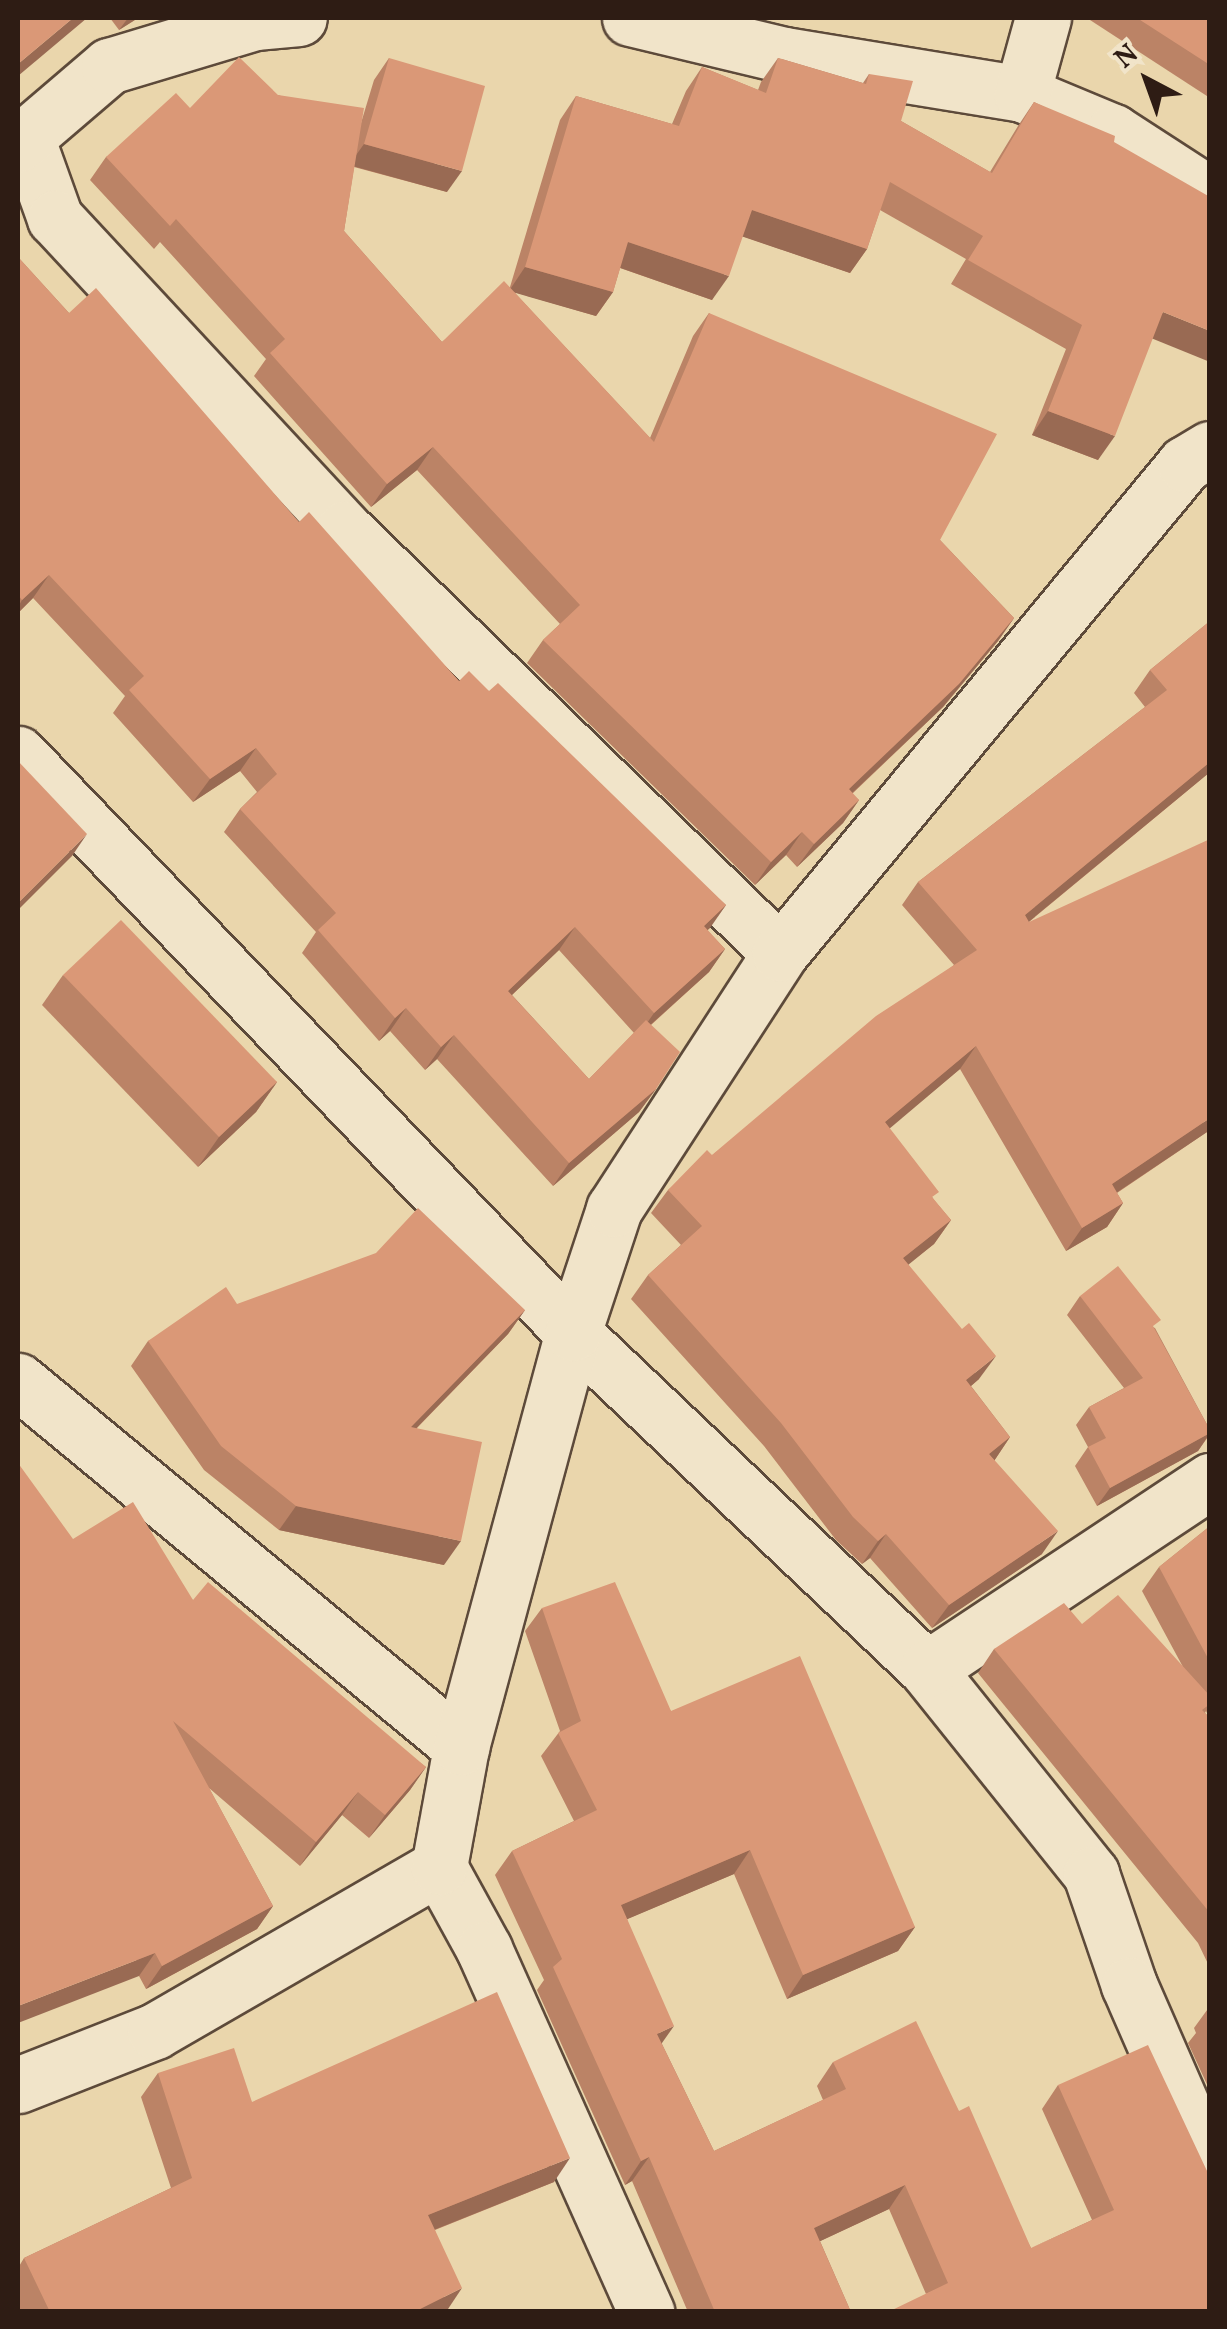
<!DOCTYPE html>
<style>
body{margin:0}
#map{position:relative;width:1227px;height:2329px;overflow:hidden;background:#ead6ac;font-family:Vollkorn,serif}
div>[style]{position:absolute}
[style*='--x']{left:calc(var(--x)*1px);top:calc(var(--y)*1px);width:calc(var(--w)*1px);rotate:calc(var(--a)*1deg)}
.roads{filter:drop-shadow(2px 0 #5d4a3a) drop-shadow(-2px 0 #5d4a3a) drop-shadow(0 2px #5d4a3a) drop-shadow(0 -2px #5d4a3a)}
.minor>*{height:55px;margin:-27.5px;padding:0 27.5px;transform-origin:27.5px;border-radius:27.5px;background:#f1e4c9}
.wall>*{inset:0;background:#bb8366}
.shaded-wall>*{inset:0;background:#996a53}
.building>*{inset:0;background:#da9877}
span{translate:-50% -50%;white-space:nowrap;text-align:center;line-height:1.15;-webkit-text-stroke:9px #f1e4c9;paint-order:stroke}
.frame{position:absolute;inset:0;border:20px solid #2e1c14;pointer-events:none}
.north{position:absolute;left:1097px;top:30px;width:100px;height:100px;-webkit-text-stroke:8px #f1e4c9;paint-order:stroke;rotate:319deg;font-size:28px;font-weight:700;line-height:40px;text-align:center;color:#2e1c14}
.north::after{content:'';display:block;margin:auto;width:35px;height:45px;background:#2e1c14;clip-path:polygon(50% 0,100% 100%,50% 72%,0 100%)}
</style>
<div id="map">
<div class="roads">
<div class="minor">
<i style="--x:630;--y:18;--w:158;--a:13.5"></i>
<i style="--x:784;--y:55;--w:241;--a:9.3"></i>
<i style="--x:1022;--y:94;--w:99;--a:22.7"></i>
<i style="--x:1113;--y:132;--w:116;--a:33"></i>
<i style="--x:1022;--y:94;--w:79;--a:-74.6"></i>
<i style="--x:27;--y:140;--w:83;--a:70.3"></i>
<i style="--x:55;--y:218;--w:425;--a:47.1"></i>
<i style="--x:344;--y:529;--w:608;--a:44.2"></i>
<i style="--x:18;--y:144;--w:120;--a:-40.6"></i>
<i style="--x:109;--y:66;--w:152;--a:-16.8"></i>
<i style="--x:255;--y:22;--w:44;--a:-5.2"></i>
<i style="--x:18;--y:754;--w:802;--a:46.21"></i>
<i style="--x:573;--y:1333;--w:488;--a:43.5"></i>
<i style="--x:927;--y:1669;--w:263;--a:51.3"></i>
<i style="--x:1091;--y:1874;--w:117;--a:71.1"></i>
<i style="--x:1129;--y:1985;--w:202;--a:66.4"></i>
<i style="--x:18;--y:1381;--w:575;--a:39.56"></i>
<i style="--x:927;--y:1669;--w:340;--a:-33.6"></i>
<i style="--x:439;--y:1867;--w:94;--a:61.2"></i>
<i style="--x:484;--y:1949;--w:398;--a:65.9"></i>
<i style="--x:18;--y:2085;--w:147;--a:-21.5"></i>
<i style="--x:155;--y:2031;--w:328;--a:-30"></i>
<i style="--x:439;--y:1867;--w:122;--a:-79.6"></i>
<i style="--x:461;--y:1747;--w:429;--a:-74.9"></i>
<i style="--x:573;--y:1333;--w:131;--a:-71.7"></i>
<i style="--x:614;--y:1209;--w:305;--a:-57"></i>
<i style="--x:780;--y:953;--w:635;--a:-50.37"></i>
<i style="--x:1185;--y:464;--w:29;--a:-31"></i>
</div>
</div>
<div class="wall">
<i style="clip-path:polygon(110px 18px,138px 18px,119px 30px)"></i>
<i style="clip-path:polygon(1091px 18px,1210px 18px,1210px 98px,1090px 20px)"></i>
<i style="clip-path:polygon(389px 58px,447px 192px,354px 167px,344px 231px,442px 342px,510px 287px,560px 120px,576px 96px,672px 124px,686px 91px,702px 67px,758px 90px,761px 82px,778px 58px,863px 83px,869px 74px,901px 121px,990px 172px,1018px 126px,1034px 102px,1114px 142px,1152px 338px,1098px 460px,1032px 435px,1066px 349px,951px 284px,966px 259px,880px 210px,867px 249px,850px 273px,742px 236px,712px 300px,620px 268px,613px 292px,596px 316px,514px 292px,650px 438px,693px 336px,709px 313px,940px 540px,1014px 618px,998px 641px,943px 707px,852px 794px,859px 800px,843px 823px,797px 867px,786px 855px,755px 885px,527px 663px,543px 640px,560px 624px,417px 470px,371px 507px,254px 376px,266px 359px,160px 242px,154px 249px,90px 180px,106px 157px,190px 108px,278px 95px,361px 123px,374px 80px)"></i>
<i style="clip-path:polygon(evenodd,18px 257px,69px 313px,299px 522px,459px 681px,489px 691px,726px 905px,707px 930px,725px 949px,709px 972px,651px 1025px,656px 1089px,639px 1112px,553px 1186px,437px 1059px,425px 1070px,390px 1031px,379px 1041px,302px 953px,316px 932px,224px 832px,240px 809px,257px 792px,240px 771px,193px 802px,113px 713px,125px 696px,33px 598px,18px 613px,18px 257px,559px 950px,634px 1033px,589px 1079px,512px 995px,559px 950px)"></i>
<i style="clip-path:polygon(1210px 621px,1210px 772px,1029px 922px,1210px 1130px,1117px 1193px,1123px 1203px,1107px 1227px,1066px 1251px,960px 1069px,889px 1128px,934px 1200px,951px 1220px,934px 1244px,908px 1264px,979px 1379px,971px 1386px,1010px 1437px,994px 1461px,1042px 1554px,932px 1628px,870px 1558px,862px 1564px,836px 1540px,764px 1446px,631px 1299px,648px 1275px,681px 1245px,651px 1213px,668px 1190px,954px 965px,902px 905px,918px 882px,1145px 707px,1134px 693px,1150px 670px)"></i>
<i style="clip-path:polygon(63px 975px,277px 1082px,256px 1112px,198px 1167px,42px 1005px)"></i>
<i style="clip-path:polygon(1080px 1296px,1155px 1328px,1210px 1430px,1210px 1434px,1198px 1451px,1097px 1506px,1075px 1466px,1088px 1447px,1076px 1425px,1089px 1407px,1124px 1388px,1067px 1315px)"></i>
<i style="clip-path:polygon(237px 1304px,525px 1310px,508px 1334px,417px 1428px,444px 1565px,279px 1530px,204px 1470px,131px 1366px,148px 1341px)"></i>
<i style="clip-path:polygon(1210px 1526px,1210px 1714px,1208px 1715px,1206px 1711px,1205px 1713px,1210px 1718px,1210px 1968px,1198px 1943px,978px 1673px,994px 1649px,1082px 1624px,1183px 1667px,1142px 1591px,1159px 1567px)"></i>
<i style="clip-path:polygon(73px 1539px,193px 1600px,426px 1767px,410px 1790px,369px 1838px,342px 1815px,300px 1866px,209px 1788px,273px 1906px,257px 1929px,146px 1989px,139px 1976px)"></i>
<i style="clip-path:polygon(542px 1608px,671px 1711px,915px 1927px,898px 1951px,787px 1999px,734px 1874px,627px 1919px,662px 2044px,714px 2151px,823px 2100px,817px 2086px,833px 2062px,959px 2111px,1031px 2248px,1092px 2220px,1042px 2109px,1058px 2085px,1207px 2171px,926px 2294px,889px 2209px,820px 2241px,851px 2312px,688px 2312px,632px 2181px,625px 2185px,537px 1990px,544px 1980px,495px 1875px,512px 1851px,574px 1821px,541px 1756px,560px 1731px,525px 1631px)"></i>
<i style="clip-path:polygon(1210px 2006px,1210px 2091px,1188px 2043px,1196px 2033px,1194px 2028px)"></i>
<i style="clip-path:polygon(158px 2073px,252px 2102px,554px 2182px,435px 2230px,446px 2312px,21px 2312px,18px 2304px,18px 2268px,24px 2258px,171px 2188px,141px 2097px)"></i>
</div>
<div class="shaded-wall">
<i style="clip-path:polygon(73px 18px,87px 18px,18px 76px,18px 64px)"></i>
<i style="clip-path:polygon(128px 18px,138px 18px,119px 30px)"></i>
<i style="clip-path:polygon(364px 144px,462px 171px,447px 192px,349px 165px)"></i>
<i style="clip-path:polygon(752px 210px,867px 249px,850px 273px,735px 234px)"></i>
<i style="clip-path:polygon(628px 242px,729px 276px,712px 300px,612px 265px)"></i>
<i style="clip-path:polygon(525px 267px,613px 292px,596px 316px,509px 291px)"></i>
<i style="clip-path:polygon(1163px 312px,1210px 331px,1210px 362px,1146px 336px)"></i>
<i style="clip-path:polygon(1048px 411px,1115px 436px,1098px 460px,1032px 435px)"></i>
<i style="clip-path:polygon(433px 447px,417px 470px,371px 507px,387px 484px)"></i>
<i style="clip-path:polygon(49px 575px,33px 598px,18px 613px,18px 607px,22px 600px)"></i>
<i style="clip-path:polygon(1014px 618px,998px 641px,943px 707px,832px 812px,849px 789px)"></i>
<i style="clip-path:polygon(256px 748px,240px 771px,193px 802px,210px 779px)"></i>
<i style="clip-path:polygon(1210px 762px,1210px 772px,1009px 938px,1025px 915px)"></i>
<i style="clip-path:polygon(859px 800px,843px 823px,797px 867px,814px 844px)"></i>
<i style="clip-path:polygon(802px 832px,786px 855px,755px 885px,771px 862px)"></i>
<i style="clip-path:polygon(87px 834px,72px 856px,18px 910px,18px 903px)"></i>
<i style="clip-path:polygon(726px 905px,710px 928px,687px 949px,704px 926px)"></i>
<i style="clip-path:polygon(575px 927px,559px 950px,492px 1014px,508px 991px)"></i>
<i style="clip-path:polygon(725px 949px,709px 972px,638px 1036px,654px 1013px)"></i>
<i style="clip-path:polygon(406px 1008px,390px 1031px,379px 1041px,395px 1018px)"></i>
<i style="clip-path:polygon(454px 1035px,437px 1059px,425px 1070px,441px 1047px)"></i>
<i style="clip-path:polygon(976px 1046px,960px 1069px,869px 1146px,885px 1122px)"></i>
<i style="clip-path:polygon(277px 1082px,256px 1112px,198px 1167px,219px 1137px)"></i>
<i style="clip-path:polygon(656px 1089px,639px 1112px,553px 1186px,569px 1163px)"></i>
<i style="clip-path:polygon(1210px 1118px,1210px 1130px,1095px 1207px,1112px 1184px)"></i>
<i style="clip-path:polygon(1123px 1203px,1107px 1227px,1066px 1251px,1082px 1228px)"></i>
<i style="clip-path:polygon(951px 1220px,934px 1244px,887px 1282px,903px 1258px)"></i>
<i style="clip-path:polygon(525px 1310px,508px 1334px,394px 1451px,411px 1427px)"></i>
<i style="clip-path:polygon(996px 1356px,979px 1379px,950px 1404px,966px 1380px)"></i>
<i style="clip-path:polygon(1210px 1433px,1198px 1451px,1097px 1506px,1110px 1488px)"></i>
<i style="clip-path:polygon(1010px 1437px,994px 1461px,989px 1454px)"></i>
<i style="clip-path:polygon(296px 1506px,461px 1541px,444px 1565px,279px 1530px)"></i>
<i style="clip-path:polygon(1058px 1531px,1042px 1554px,932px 1628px,949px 1605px)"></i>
<i style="clip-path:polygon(886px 1534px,870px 1558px,862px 1564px,878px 1541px)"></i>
<i style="clip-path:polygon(426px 1767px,410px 1790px,369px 1838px,385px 1815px)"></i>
<i style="clip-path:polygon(358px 1792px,342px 1815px,300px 1866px,316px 1842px)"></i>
<i style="clip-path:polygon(750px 1850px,734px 1874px,604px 1929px,621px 1905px)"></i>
<i style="clip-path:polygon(273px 1906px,257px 1929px,146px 1989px,162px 1966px)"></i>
<i style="clip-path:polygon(915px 1927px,898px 1951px,787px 1999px,803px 1975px)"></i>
<i style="clip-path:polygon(155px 1953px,139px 1976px,18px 2023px,18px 2006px)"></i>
<i style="clip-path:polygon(674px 2026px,657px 2050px,657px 2034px)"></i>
<i style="clip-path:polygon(649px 2157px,632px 2181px,625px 2185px,641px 2161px)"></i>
<i style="clip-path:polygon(570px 2158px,554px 2182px,411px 2239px,428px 2215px)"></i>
<i style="clip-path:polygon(905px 2185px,889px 2209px,797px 2252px,814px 2228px)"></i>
<i style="clip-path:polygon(462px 2288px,446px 2312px,414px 2312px)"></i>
</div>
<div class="building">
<i style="clip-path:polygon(18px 18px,73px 18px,18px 64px)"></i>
<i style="clip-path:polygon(1137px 18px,1210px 18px,1210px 65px)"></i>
<i style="clip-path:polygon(239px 57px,278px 95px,364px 108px,344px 231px,442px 342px,504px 281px,654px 442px,709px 313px,997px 434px,940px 540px,1014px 618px,959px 684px,849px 789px,859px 800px,814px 844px,802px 832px,771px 862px,543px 640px,580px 605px,433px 447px,387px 484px,270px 353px,285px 339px,176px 219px,170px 226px,106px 157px,176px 93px,190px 108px)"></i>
<i style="clip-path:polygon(389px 58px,485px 86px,462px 171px,364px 144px)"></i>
<i style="clip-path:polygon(778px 58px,866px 84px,869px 74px,913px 81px,901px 121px,992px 173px,1034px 102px,1115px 136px,1114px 142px,1210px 197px,1210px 331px,1163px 312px,1115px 436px,1048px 411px,1082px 325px,968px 260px,983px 236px,890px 182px,867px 249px,752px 210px,729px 276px,628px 242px,613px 292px,525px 267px,576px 96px,679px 126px,702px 67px,766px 93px)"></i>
<i style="clip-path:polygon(18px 257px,69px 313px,96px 288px,299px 522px,309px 512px,459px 681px,469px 671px,489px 691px,498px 683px,726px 905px,704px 926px,725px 949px,654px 1013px,575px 927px,508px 991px,589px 1079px,646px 1020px,680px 1052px,656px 1089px,569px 1163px,454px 1035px,441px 1047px,406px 1008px,395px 1018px,318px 930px,336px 913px,240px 809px,277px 774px,256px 748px,210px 779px,129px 690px,144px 676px,49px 575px,22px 600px,18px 595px)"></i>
<i style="clip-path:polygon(1210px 621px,1210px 762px,1025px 915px,1029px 922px,1210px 839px,1210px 1118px,1112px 1184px,1123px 1203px,1082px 1228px,976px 1046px,885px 1122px,939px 1192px,932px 1197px,951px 1220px,903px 1258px,962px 1329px,969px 1323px,996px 1356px,966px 1380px,1010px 1437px,989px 1454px,1058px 1531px,949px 1605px,886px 1534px,878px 1541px,853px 1517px,781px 1423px,648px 1275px,702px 1226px,668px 1190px,707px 1150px,712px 1155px,876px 1016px,977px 950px,918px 882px,1167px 690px,1150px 670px)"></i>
<i style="clip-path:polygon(18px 761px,87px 834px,18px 903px)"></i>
<i style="clip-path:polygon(121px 920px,277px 1082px,219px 1137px,63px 975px)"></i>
<i style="clip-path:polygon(418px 1208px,525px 1310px,411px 1427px,482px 1442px,461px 1541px,296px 1506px,221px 1446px,148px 1341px,226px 1287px,237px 1304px,376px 1253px)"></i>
<i style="clip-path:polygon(1118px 1266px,1161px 1320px,1153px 1326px,1210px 1430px,1210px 1433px,1110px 1488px,1088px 1447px,1106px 1438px,1089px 1407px,1143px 1378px,1080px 1296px)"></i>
<i style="clip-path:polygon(18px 1463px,73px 1539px,133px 1502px,193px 1600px,208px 1582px,426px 1767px,385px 1815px,358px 1792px,316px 1842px,173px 1721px,273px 1906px,162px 1966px,155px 1953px,18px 2006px)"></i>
<i style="clip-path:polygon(1210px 1526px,1210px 1662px,1159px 1567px)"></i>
<i style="clip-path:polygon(615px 1582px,671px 1711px,800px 1656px,915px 1927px,803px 1975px,750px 1850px,621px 1905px,674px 2026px,657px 2034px,714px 2151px,846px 2089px,833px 2062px,916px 2021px,959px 2111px,969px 2106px,1031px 2248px,1114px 2210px,1058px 2085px,1148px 2045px,1207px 2171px,1210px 2172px,1210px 2312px,888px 2312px,948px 2283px,905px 2185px,814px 2228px,851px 2312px,715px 2312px,649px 2157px,641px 2161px,553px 1967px,562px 1959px,512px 1851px,597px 1810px,558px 1733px,581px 1721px,542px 1608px)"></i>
<i style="clip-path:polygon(1118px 1595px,1210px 1696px,1210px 1704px,1202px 1710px,1210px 1718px,1210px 1913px,994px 1649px,1064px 1603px,1082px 1624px)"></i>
<i style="clip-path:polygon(497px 1992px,570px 2158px,428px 2215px,462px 2288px,414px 2312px,50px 2312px,24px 2258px,192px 2178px,158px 2073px,234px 2048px,252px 2102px)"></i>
</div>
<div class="frame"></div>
<div class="north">N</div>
</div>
